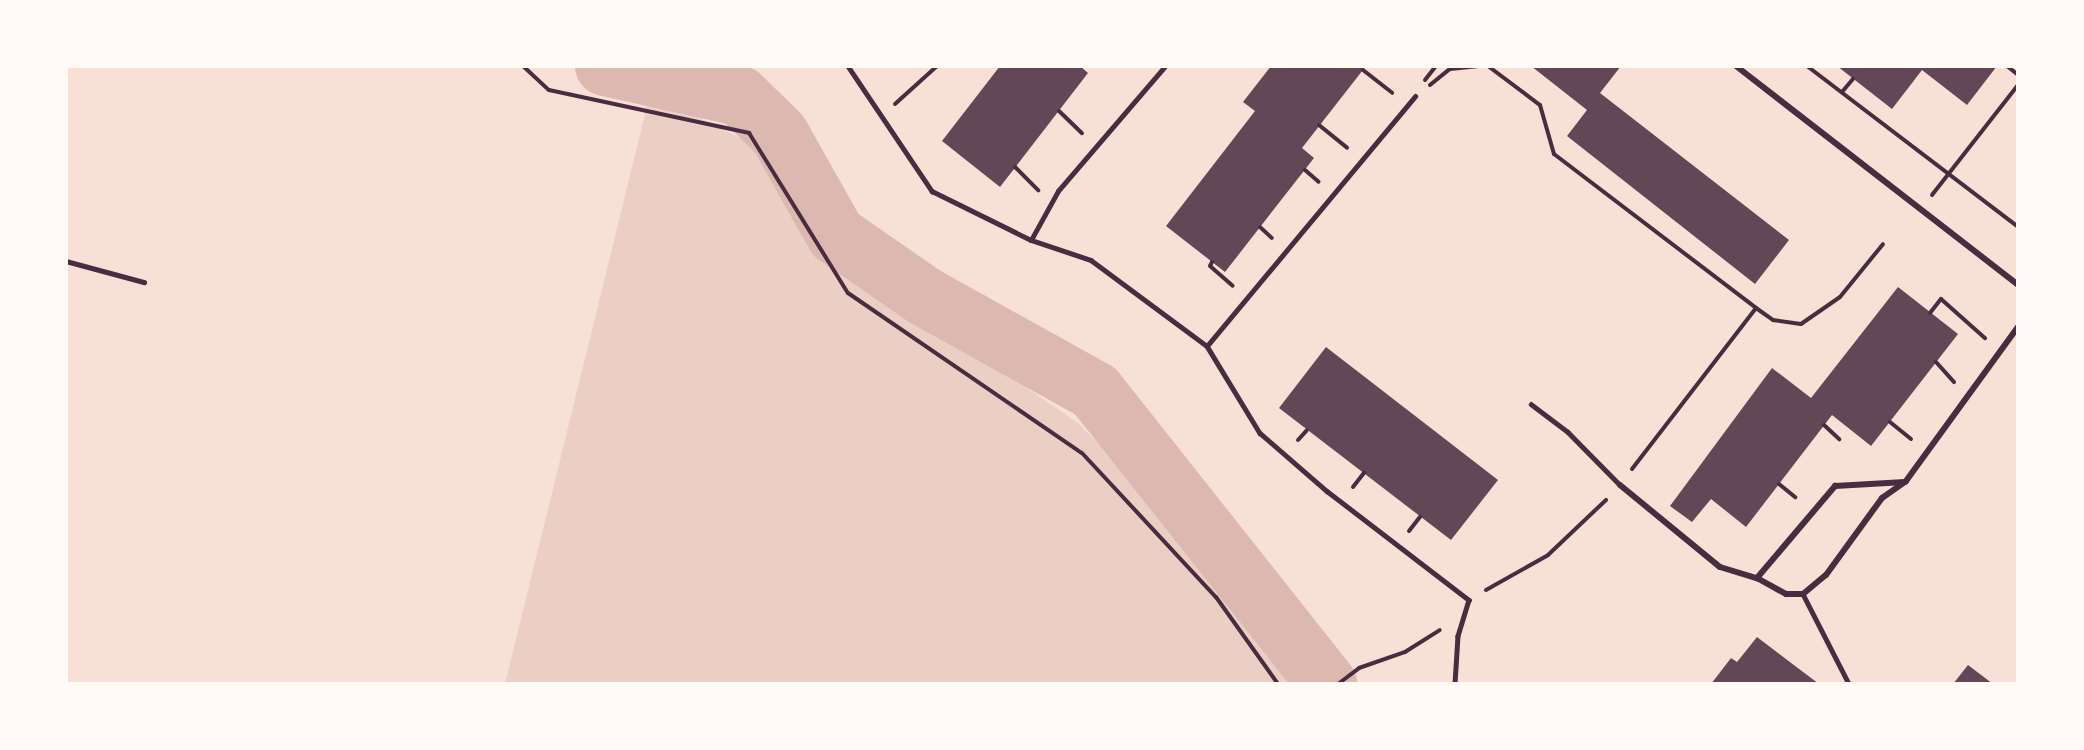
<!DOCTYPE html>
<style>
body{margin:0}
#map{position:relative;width:2084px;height:750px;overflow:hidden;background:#f7e1d7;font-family:Inter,sans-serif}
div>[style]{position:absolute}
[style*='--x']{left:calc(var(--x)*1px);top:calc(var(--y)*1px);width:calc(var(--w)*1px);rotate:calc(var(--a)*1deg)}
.green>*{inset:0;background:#ebcfc5}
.river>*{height:60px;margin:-30px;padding:0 30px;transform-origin:30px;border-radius:30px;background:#dcb8b0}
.building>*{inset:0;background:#644757}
.path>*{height:4px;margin:-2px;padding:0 2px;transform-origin:2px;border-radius:2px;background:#4a2c40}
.service>*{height:4.5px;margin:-2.25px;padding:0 2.25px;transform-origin:2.25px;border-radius:2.25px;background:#4a2c40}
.minor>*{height:6px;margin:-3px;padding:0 3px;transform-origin:3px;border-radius:3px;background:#4a2c40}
span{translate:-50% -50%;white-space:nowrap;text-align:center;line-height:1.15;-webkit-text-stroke:4.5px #fffaf5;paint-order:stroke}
.frame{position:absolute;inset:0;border:68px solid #fffaf5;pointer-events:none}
</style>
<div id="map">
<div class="green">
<i style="clip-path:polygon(650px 94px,773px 154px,817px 244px,1078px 423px,1233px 581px,1313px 684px,505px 684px)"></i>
</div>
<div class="river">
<i style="--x:605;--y:66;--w:138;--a:12.5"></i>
<i style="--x:740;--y:96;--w:54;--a:44.3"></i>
<i style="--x:779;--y:134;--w:116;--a:60.6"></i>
<i style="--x:836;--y:235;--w:107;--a:34.7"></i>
<i style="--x:924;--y:296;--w:196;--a:29.1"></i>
<i style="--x:1095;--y:391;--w:374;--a:51.6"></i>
</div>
<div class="building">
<i style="clip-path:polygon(1000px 66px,1080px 66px,1088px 73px,1000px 187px,942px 141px)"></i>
<i style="clip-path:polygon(1271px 66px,1366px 66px,1302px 148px,1314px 158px,1225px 272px,1166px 226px,1255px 111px,1243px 102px)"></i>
<i style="clip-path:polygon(1531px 66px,1621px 66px,1600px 93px,1789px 240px,1755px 284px,1567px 136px,1587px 110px)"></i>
<i style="clip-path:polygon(1837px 66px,1997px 66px,1967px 105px,1922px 70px,1892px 109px)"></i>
<i style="clip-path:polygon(1898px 287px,1958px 334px,1871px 446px,1832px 415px,1746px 527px,1711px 499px,1692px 522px,1670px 506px,1772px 368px,1811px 398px)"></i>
<i style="clip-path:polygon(1326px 347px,1498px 480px,1451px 540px,1279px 408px)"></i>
<i style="clip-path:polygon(1757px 637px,1819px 684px,1711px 684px,1731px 658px,1737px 662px)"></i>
<i style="clip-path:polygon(1968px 665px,1993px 684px,1953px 684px)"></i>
</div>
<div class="path">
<i style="--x:523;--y:66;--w:35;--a:43"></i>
<i style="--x:549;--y:90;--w:205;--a:12.1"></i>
<i style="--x:749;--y:133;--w:188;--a:58.3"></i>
<i style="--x:848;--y:293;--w:283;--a:34.4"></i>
<i style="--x:1082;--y:453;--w:197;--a:47.1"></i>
<i style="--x:1216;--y:597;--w:107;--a:54.5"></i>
<i style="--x:1488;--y:66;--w:65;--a:36.9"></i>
<i style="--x:1540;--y:105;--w:51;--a:74.1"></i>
<i style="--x:1554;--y:154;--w:254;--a:37.3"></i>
<i style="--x:1807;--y:66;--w:265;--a:37.3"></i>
<i style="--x:2007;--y:66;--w:14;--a:39"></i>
<i style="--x:1363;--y:70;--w:37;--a:38"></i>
<i style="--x:1425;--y:80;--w:18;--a:-52"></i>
<i style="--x:1430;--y:85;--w:26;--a:-39"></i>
<i style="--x:1450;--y:69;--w:27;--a:-6"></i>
<i style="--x:1842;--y:92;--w:17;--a:-50"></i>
<i style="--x:895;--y:104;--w:57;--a:-42.1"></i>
<i style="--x:1059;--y:111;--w:32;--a:44"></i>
<i style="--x:1319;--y:125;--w:36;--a:39"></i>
<i style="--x:1015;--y:167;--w:33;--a:45"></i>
<i style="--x:1305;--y:170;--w:18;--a:41"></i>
<i style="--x:1932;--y:195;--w:140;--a:-52"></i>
<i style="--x:1260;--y:227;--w:16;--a:43"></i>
<i style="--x:1212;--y:262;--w:4;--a:117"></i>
<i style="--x:1210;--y:266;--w:30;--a:41"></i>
<i style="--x:1930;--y:313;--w:18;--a:-52"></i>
<i style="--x:1941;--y:299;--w:59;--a:41.6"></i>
<i style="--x:1936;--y:362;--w:27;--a:48"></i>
<i style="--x:1890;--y:422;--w:27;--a:39"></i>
<i style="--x:1824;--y:425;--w:21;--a:43"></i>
<i style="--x:1298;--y:440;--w:13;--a:-48"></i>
<i style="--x:1632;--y:469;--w:203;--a:-52.4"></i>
<i style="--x:1756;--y:308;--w:21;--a:35"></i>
<i style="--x:1773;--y:320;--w:28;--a:8"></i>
<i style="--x:1801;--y:324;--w:47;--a:-34.7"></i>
<i style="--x:1840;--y:297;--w:68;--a:-50.9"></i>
<i style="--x:1779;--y:484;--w:21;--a:39"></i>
<i style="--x:1353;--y:487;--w:18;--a:-52"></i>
<i style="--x:1409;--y:531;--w:18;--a:-52"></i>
<i style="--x:1486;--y:590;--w:71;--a:-29.4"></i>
<i style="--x:1548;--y:555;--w:80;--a:-43.5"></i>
<i style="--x:1338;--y:684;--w:26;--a:-37"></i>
<i style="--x:1359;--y:668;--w:49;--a:-19.2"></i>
<i style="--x:1405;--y:652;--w:41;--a:-32.2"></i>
</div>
<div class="service">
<i style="--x:848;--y:66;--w:151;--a:56.1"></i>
<i style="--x:932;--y:191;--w:110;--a:26.3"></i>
<i style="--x:1031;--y:240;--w:63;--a:18.4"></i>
<i style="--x:1091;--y:260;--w:144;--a:36.6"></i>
<i style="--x:1207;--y:346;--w:102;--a:58.7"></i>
<i style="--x:1260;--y:433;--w:89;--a:40.9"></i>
<i style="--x:1327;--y:491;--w:179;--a:37.5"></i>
<i style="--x:1469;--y:600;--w:38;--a:107"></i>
<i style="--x:1458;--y:636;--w:48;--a:93.6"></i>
<i style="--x:1031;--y:240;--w:56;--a:-61.1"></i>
<i style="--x:1058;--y:191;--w:165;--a:-49.4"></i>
<i style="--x:66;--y:261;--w:81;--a:15.1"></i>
<i style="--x:1207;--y:346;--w:325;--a:-50.2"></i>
<i style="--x:1531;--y:404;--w:46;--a:37.1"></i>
<i style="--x:1568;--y:432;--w:74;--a:45.5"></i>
<i style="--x:1803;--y:594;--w:101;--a:62.9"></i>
</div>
<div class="minor">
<i style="--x:1736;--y:66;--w:357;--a:37.8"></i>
<i style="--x:1620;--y:485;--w:129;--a:39.4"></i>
<i style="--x:1720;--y:567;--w:39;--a:17"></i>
<i style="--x:1757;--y:578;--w:33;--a:29"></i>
<i style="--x:1786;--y:594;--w:17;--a:0"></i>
<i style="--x:1803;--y:594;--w:30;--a:-40"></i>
<i style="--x:1826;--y:575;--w:95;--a:-54"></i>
<i style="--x:1882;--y:498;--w:29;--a:-35"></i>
<i style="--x:1906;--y:481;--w:190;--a:-54"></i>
<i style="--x:1757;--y:578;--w:121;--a:-49.7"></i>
<i style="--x:1835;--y:486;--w:70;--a:-3.3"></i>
</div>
<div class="frame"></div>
</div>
